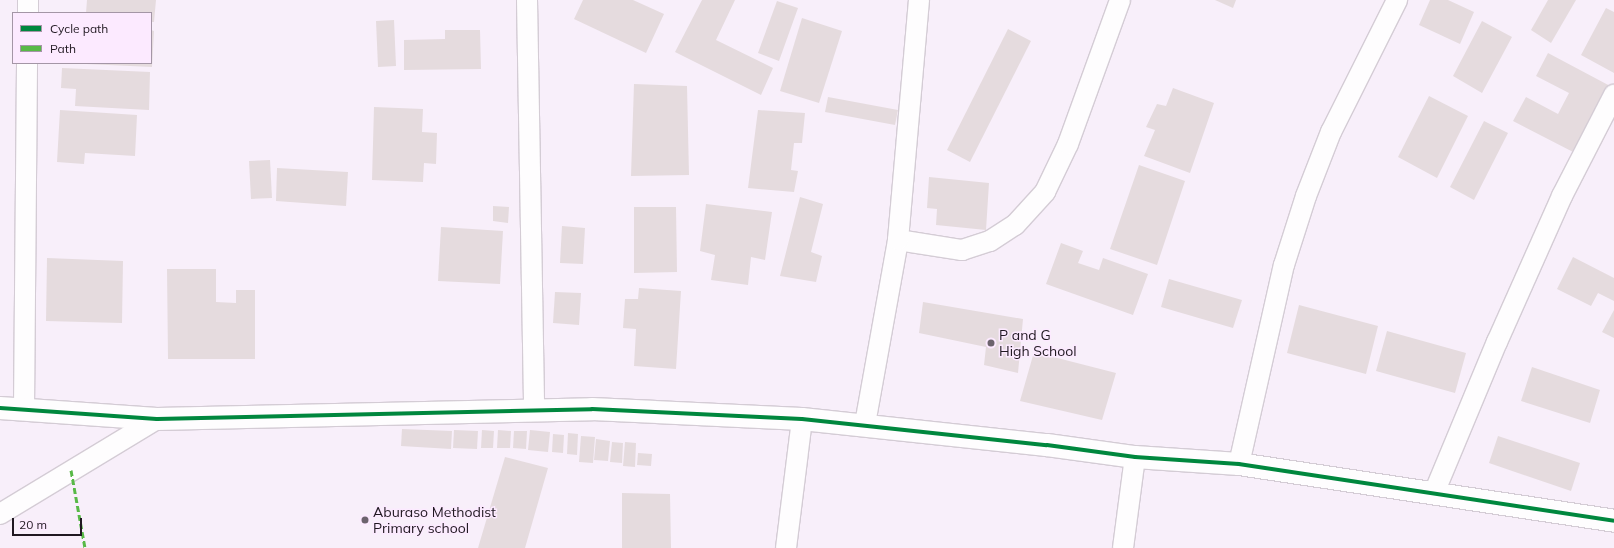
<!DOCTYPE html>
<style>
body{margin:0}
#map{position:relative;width:1614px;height:548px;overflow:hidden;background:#f8effa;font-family:Mulish,sans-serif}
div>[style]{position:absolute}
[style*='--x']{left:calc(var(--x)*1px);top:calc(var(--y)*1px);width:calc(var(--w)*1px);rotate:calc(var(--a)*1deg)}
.building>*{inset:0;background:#e5dbde}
.roads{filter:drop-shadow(1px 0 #d4ccd5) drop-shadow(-1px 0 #d4ccd5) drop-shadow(0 1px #d4ccd5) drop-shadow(0 -1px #d4ccd5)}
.minor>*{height:20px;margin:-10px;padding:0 10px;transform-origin:10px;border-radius:10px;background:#fefdfe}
.tertiary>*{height:22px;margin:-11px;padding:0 11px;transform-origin:11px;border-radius:11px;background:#fefdfe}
.quiet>*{height:3px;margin-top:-1.5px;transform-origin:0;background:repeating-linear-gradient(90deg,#58b947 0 6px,transparent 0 9px)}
.cycleway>*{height:4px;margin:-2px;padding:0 2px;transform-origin:2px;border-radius:2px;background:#00873e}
.dots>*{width:11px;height:11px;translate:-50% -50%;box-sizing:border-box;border:2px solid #fceaff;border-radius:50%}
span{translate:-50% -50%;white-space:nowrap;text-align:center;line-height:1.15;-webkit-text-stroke:3px #fceaff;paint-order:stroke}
.poi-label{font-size:14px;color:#201821}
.left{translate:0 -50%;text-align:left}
.legend{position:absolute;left:12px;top:12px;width:140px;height:52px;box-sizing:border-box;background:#fceaff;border:1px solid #a496a6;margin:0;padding:5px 7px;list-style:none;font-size:12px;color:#201821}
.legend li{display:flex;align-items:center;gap:8px;height:20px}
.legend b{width:20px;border:1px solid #a496a6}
.scale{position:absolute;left:12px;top:518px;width:70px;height:18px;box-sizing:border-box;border:2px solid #201821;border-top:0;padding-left:5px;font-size:12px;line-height:14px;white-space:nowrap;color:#201821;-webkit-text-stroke:3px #fceaff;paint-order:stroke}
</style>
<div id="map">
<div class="building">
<i style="clip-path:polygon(87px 0,156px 0,154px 22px,151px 22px,151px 13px,86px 13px)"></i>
<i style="clip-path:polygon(583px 0,633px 0,664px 14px,646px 53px,574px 19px)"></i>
<i style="clip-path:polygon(702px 0,735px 0,716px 40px,773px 68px,761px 95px,675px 52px)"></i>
<i style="clip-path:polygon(1215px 0,1236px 0,1233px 8px)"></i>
<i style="clip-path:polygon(1430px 0,1448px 0,1474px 12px,1460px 44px,1419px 25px)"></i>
<i style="clip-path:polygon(1548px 0,1576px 0,1551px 43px,1531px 30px)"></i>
<i style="clip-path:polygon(777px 1px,798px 8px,779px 61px,758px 53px)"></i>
<i style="clip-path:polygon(1606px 8px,1614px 12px,1614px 73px,1581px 55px)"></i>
<i style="clip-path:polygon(802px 18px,842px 31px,819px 103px,780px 91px)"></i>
<i style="clip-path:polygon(394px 20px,396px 66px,378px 67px,376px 21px)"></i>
<i style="clip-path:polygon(1482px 21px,1512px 37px,1482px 93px,1453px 76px)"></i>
<i style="clip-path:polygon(1008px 29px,1031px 41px,970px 162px,947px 150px)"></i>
<i style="clip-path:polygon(151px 30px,154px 31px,152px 67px,86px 64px,151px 63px)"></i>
<i style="clip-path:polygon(445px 30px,480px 30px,481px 69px,404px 70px,404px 40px,445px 39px)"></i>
<i style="clip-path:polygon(1548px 53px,1612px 87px,1577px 154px,1513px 121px,1526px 97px,1558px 114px,1569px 93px,1536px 76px)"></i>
<i style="clip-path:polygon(62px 68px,150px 72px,149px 110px,75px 106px,76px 89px,61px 88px)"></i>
<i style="clip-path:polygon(634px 84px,687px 86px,689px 175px,631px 176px)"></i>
<i style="clip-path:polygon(1173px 88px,1214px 103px,1190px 173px,1144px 156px,1155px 130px,1146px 127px,1157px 104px,1166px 106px)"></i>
<i style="clip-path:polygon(1429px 96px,1468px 116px,1437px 178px,1398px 157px)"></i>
<i style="clip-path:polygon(828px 97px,898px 110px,895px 125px,825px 112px)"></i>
<i style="clip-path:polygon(374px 107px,423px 109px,422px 132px,437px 133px,436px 164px,424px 163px,423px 182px,372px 180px)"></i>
<i style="clip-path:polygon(60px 110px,137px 115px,135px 156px,85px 153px,84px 164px,57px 162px)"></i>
<i style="clip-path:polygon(758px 110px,805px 113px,802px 143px,794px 143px,791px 170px,798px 171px,794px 192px,748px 188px)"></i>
<i style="clip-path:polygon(1484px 121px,1508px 133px,1474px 200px,1450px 187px)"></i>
<i style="clip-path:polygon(270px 160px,272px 198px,251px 199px,249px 161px)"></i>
<i style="clip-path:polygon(1139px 165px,1185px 181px,1157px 265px,1110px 249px)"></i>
<i style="clip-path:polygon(277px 168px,348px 172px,346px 206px,276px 201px)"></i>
<i style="clip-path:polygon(929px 177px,989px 183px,986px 230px,936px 225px,937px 209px,927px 208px)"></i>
<i style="clip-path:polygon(800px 197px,823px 204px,811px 252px,822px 256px,816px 282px,780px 276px)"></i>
<i style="clip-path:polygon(706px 204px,772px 212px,765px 260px,751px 257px,748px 285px,711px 280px,715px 255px,700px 251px)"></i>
<i style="clip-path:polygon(493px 206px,509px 207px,508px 223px,493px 221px)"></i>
<i style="clip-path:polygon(634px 207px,676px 207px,677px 272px,634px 273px)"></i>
<i style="clip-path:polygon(562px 226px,585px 228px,583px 264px,560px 263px)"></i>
<i style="clip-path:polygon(441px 227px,503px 231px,500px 284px,438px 281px)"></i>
<i style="clip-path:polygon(1061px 243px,1083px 251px,1078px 263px,1099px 270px,1103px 258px,1148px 274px,1133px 315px,1046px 284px)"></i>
<i style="clip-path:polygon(1573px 257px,1614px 278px,1614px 301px,1598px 293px,1591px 306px,1557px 289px)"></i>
<i style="clip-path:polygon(47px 258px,123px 261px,122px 323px,46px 321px)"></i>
<i style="clip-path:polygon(167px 269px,216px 269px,216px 302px,236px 303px,236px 290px,255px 290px,255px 359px,168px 359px)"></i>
<i style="clip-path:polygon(1169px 279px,1242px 300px,1233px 328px,1161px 307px)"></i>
<i style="clip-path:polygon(639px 288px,681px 291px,676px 369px,634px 366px,636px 329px,623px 328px,625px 299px,638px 299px)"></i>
<i style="clip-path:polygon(555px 292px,581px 293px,579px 325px,553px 323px)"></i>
<i style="clip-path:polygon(923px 302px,1023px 319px,1018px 373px,984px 365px,986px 347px,919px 333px)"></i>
<i style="clip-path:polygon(1299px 305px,1378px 326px,1366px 374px,1287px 353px)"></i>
<i style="clip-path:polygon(1614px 310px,1614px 338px,1602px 332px)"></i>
<i style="clip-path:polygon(1387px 331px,1466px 353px,1455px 393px,1376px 371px)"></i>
<i style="clip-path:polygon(1034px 352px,1116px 373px,1102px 420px,1020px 401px)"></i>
<i style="clip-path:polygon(1532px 367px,1600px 390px,1590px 423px,1521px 401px)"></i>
<i style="clip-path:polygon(402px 429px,452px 431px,451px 449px,401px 446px)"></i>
<i style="clip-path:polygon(454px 430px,478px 431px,477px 449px,453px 448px)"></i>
<i style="clip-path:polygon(482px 430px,494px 431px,493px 448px,481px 448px)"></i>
<i style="clip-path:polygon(498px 430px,511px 431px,510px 448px,497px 448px)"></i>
<i style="clip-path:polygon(530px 430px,550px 432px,548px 452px,528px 450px)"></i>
<i style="clip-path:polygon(514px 431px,527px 431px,526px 449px,513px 448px)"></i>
<i style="clip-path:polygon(568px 433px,578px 434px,577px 455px,567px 454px)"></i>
<i style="clip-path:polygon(553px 434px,564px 435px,563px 453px,552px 452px)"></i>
<i style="clip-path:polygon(581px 436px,595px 437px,593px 463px,579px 462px)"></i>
<i style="clip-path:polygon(1498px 436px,1580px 463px,1571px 491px,1489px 463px)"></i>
<i style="clip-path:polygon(596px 439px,610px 441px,608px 461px,594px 460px)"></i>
<i style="clip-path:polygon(612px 442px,623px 443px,622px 463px,610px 462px)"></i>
<i style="clip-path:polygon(625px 442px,636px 443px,635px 467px,623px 466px)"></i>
<i style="clip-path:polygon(638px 453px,652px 454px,651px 466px,637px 465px)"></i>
<i style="clip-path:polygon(505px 457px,548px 468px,525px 548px,478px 548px)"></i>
<i style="clip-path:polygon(622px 493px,670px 494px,671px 548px,622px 548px)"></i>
</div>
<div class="roads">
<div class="minor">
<i style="--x:527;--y:0;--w:411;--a:89"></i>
<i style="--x:28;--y:13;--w:13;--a:-90"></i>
<i style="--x:898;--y:240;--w:65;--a:8.9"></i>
<i style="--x:962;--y:250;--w:29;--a:-18"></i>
<i style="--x:990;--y:241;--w:30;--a:-33"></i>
<i style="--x:1015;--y:225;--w:45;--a:-47.7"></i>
<i style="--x:1045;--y:192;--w:53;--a:-64.4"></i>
<i style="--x:1068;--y:144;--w:153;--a:-70.1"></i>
<i style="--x:24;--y:409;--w:346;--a:-89.5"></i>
<i style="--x:865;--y:424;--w:187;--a:-79.8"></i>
<i style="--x:898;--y:240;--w:241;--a:-85"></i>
<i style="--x:1239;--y:464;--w:204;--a:-77.3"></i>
<i style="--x:1284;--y:265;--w:72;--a:-72.3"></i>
<i style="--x:1306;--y:196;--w:69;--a:-68.7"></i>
<i style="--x:1331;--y:132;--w:148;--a:-63.4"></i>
<i style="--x:1434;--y:493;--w:164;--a:-67.4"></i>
<i style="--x:1497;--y:342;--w:160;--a:-66"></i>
<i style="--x:1562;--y:196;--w:114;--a:-62.8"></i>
<i style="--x:0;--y:514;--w:184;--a:-31.2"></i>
<i style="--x:786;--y:548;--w:130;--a:-82.9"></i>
<i style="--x:1123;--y:548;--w:92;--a:-82.5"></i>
</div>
<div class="tertiary">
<i style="--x:0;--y:408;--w:157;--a:4"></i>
<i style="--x:157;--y:419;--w:435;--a:-1.3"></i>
<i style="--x:592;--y:409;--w:210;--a:2.7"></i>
<i style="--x:802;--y:419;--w:246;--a:6.1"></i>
<i style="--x:1047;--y:445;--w:89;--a:7.8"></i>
<i style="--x:1135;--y:457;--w:104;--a:3.9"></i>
<i style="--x:1239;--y:464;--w:379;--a:8.6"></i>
</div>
</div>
<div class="quiet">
<i style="--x:71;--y:470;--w:79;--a:79.8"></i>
</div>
<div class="cycleway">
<i style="--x:0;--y:408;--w:157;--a:4"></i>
<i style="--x:157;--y:419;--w:435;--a:-1.3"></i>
<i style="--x:592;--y:409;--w:210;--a:2.7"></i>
<i style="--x:802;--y:419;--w:246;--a:6.1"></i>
<i style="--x:1047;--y:445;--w:89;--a:7.8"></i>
<i style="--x:1135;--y:457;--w:104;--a:3.9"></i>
<i style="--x:1239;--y:464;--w:379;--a:8.6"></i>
</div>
<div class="dots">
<i style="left:991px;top:343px;background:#6c636d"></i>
<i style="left:365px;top:520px;background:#6c636d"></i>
</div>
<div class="poi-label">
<span class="left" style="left:999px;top:343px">P and G<br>High School</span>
<span class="left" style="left:373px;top:520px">Aburaso Methodist<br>Primary school</span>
</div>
<ul class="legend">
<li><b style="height:5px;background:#00873e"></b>Cycle path</li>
<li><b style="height:5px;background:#58b947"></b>Path</li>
</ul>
<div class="scale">20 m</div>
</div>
